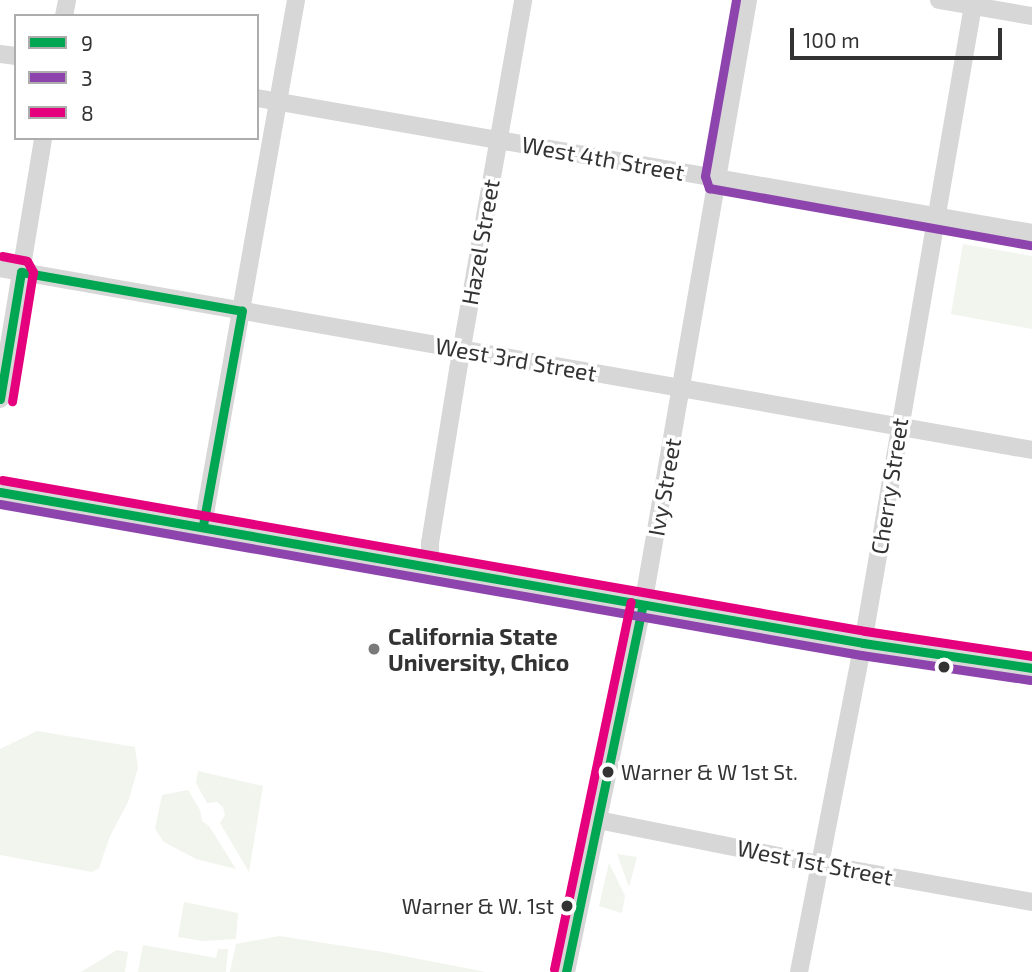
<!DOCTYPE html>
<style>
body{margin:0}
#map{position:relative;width:1032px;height:972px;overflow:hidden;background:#fff;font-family:"Exo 2",sans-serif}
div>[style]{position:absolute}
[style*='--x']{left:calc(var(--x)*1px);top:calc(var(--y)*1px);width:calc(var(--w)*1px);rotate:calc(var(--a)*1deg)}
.green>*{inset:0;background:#f1f5ed}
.minor>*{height:18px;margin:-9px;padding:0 9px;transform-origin:9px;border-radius:9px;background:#d7d7d7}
.bus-1>*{height:9px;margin:-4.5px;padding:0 4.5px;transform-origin:4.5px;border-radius:4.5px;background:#00a651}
.bus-2>*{height:9px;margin:-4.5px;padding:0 4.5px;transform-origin:4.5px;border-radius:4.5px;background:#8e44ad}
.bus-3>*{height:9px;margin:-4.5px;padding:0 4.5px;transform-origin:4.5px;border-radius:4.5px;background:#e5007d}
.dots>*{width:19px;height:19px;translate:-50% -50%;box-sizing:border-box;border:4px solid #fff;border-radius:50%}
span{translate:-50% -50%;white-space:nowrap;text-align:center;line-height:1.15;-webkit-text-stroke:7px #fff;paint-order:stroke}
.bus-label{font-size:21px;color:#333}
.left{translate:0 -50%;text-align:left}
.right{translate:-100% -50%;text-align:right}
.street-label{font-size:23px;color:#333}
.poi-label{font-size:23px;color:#333;font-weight:700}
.legend{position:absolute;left:14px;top:14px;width:245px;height:126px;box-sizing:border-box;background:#fff;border:2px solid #adadad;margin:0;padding:9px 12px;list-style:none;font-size:21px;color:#333}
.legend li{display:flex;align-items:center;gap:14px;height:35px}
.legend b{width:35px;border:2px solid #adadad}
.scale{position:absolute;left:790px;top:28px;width:212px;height:32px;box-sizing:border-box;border:4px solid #333;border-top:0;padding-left:9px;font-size:21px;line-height:24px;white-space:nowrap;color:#333;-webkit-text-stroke:5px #fff;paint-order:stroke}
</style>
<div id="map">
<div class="green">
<i style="clip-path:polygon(963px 244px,1032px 256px,1032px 329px,951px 314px)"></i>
<i style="clip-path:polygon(37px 731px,135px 747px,138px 768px,128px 802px,110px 836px,99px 868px,92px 872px,0 855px,0 749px)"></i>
<i style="clip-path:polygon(198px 771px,263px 786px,249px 872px,220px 823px,225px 815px,223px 807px,217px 802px,207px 803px,196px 783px)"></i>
<i style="clip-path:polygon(188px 790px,200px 810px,202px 821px,209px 826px,236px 869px,196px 859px,164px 842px,155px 829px,162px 795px)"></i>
<i style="clip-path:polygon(617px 854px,637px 857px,629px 887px)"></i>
<i style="clip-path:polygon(609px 863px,625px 896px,622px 913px,599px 906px)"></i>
<i style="clip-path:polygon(184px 902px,238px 913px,236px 939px,203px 941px,178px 937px)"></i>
<i style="clip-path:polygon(279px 936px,383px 952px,486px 972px,230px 972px,236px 944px)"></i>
<i style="clip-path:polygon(143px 945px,216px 958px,218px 949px,228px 949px,226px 972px,138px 972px)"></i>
<i style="clip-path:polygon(117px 950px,128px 952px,125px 972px,81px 972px)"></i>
</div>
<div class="minor">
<i style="--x:939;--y:0;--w:94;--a:9.8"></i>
<i style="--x:64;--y:16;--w:16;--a:-79"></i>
<i style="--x:0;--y:54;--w:16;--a:7"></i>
<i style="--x:257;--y:98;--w:787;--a:9.88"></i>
<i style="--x:0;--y:268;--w:1048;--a:10"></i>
<i style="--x:0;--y:399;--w:265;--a:-80.6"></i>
<i style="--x:0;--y:492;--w:876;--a:9.92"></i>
<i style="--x:863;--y:643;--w:171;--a:8.4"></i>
<i style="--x:203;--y:525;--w:533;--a:-79.95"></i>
<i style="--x:430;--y:568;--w:25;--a:-90"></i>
<i style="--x:430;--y:543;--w:175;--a:-80.8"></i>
<i style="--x:458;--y:370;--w:376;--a:-80"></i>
<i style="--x:598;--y:820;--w:225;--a:11.3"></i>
<i style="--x:819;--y:864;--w:216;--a:10.1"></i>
<i style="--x:566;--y:972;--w:375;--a:-78.2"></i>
<i style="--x:643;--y:605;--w:614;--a:-80.15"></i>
<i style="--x:799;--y:972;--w:335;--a:-79"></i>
<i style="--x:863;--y:643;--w:653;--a:-80.21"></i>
</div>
<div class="bus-1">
<i style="--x:21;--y:272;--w:224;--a:10"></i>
<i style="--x:0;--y:399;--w:129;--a:-80.6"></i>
<i style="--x:0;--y:492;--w:876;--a:9.92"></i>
<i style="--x:863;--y:643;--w:171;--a:8.4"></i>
<i style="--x:203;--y:525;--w:218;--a:-79.7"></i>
<i style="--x:566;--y:972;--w:375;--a:-78.2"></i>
</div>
<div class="bus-2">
<i style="--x:736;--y:0;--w:179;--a:100"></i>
<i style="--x:705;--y:176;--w:13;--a:72"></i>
<i style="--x:709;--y:188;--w:326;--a:10.1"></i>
<i style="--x:0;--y:504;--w:874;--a:9.95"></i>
<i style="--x:861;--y:655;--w:171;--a:8.4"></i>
</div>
<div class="bus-3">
<i style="--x:2;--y:256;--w:25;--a:11"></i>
<i style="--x:27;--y:261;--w:13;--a:61"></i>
<i style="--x:33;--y:272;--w:131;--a:99.2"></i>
<i style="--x:2;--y:480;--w:876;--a:9.92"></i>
<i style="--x:865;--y:631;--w:169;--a:8.5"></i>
<i style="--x:554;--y:969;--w:375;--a:-78.2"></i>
</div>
<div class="dots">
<i style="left:374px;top:649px;background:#7a7a7a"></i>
<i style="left:944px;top:667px;background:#333"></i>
<i style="left:608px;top:772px;background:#333"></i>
<i style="left:567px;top:906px;background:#333"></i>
</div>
<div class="bus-label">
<span class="left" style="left:621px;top:772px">Warner &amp; W 1st St.</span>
<span class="right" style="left:554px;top:906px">Warner &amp; W. 1st</span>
</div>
<div class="street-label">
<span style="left:603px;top:158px;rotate:10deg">West 4th Street</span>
<span style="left:480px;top:242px;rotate:-80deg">Hazel Street</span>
<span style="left:516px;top:359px;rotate:10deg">West 3rd Street</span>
<span style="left:889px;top:486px;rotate:-81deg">Cherry Street</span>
<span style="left:664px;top:487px;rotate:-80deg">Ivy Street</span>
<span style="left:815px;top:862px;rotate:11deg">West 1st Street</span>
</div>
<div class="poi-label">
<span class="left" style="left:388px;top:649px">California State<br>University, Chico</span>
</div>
<ul class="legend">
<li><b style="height:9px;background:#00a651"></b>9</li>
<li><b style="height:9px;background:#8e44ad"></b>3</li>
<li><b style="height:9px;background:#e5007d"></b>8</li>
</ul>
<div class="scale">100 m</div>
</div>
